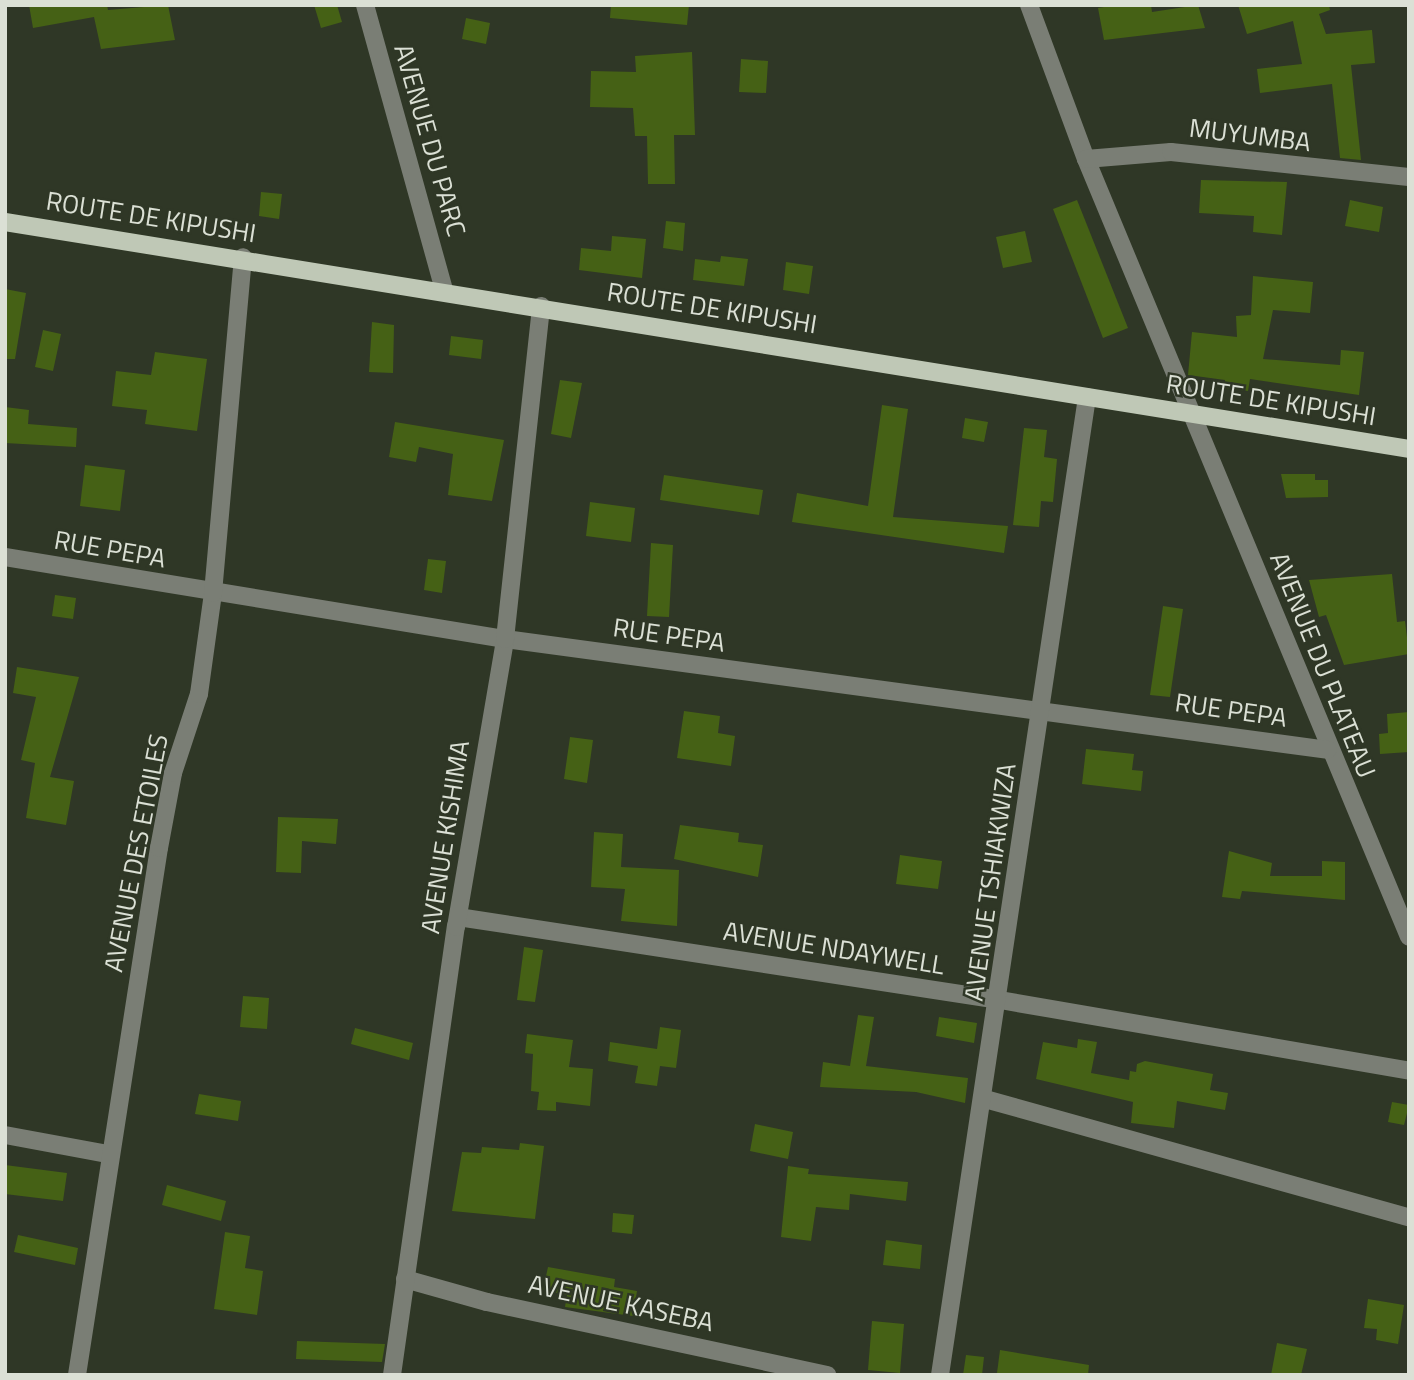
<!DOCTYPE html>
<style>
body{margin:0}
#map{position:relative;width:1414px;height:1380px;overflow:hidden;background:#2f3726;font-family:"Titillium Web",sans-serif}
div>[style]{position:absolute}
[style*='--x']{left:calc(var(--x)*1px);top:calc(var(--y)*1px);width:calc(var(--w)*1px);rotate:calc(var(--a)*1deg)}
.building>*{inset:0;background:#456115}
.minor>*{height:18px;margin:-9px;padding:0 9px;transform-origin:9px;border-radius:9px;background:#7a7e75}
.major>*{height:18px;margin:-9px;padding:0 9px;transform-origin:9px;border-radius:9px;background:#bfc8b6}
span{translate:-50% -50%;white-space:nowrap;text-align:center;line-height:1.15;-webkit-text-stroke:5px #2f3726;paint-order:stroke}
.street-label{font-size:26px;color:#dbe0d5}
.frame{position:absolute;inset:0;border:7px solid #dbe0d5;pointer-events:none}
</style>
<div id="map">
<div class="building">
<i style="clip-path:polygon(29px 5px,107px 5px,108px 10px,168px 5px,175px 40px,101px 49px,94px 17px,33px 28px)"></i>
<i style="clip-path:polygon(314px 5px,337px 5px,342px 22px,321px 28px)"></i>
<i style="clip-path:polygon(611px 5px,689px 5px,687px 25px,610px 18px)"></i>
<i style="clip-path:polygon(1116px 5px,1151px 5px,1152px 12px,1198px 5px,1205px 28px,1104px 40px,1098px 8px)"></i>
<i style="clip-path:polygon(1238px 5px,1329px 5px,1330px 10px,1319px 14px,1326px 34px,1372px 30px,1375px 63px,1351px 65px,1361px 160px,1340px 158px,1332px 84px,1260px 93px,1257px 69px,1302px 64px,1293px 21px,1247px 34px)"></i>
<i style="clip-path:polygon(466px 18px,490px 23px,486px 44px,462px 39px)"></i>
<i style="clip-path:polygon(692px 52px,695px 135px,674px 135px,675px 184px,648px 184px,647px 136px,635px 136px,633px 108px,590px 107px,591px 71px,636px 72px,635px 56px)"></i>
<i style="clip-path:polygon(741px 59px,768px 61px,766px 93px,739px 92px)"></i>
<i style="clip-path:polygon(1201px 180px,1287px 182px,1282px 235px,1253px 232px,1254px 216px,1199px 213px)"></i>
<i style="clip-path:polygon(261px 192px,282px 194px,279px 219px,259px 216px)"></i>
<i style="clip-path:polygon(1077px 200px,1128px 328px,1103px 338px,1053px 209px)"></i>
<i style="clip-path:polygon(1350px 200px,1383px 207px,1379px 232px,1345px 226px)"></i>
<i style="clip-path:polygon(666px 221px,685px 223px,683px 251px,663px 248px)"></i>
<i style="clip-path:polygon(1025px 231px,1032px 262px,1003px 268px,996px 237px)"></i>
<i style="clip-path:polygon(612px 236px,646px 239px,642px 278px,579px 270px,581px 248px,611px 251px)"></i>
<i style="clip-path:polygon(721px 256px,748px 259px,744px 286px,693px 280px,695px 259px,720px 262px)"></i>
<i style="clip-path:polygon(786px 262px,813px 266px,809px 294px,783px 290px)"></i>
<i style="clip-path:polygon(1253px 276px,1313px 282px,1310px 313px,1273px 310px,1263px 359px,1340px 365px,1341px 350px,1364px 352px,1359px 395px,1250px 379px,1248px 391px,1224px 388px,1225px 380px,1188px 375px,1192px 332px,1237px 337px,1236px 316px,1251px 315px)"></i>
<i style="clip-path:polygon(5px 289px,26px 293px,15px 359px,5px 359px)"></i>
<i style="clip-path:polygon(372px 322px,394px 325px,393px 373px,369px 372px)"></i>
<i style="clip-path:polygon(43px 330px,61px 334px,53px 371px,35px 367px)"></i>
<i style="clip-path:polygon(451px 336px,483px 340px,481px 359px,449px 355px)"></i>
<i style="clip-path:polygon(155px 352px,207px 359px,197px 431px,145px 424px,147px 410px,112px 406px,116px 371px,151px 375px)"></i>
<i style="clip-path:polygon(560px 380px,582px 383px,571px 438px,551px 434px)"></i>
<i style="clip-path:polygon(882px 405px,908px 409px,893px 517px,1008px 526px,1004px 553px,792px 522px,797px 493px,868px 506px)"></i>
<i style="clip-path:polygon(5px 407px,29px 410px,28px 424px,77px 428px,76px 447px,5px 443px)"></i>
<i style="clip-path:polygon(965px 418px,988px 422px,984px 442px,962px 438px)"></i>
<i style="clip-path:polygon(395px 422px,504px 440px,492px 501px,448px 495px,453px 454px,419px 447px,416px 462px,389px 457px)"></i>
<i style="clip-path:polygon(1024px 428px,1047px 430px,1044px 457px,1057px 459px,1053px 502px,1041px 501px,1039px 527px,1013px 525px)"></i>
<i style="clip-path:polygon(85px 465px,125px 470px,120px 511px,80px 506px)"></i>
<i style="clip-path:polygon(1281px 474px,1315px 474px,1315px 480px,1328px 480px,1328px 497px,1286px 498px)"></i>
<i style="clip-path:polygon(664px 475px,763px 490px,759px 515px,660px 500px)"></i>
<i style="clip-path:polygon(590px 502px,635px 508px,631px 542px,586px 536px)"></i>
<i style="clip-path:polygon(651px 543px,673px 545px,669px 617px,647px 616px)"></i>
<i style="clip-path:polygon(428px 559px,446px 561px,442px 593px,424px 590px)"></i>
<i style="clip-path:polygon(1392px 574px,1397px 622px,1405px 621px,1409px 654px,1344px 665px,1326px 615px,1319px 617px,1309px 580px)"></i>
<i style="clip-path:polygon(55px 595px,76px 598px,73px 619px,52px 616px)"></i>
<i style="clip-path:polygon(1163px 606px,1183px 609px,1170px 697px,1150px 695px)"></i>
<i style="clip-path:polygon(17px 667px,79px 677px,50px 777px,74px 781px,66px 825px,26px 818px,35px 763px,21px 760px,36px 697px,13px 693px)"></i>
<i style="clip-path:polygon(684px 711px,720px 716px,718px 733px,735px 736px,731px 766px,677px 758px)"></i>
<i style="clip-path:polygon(1409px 712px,1409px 752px,1380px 754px,1379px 734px,1388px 733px,1387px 714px)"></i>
<i style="clip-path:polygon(570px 737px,593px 740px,587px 783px,564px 779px)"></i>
<i style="clip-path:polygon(1086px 749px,1134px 754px,1132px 770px,1143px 771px,1141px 791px,1082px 784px)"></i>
<i style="clip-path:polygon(278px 817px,338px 819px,336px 844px,302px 841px,301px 873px,276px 872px)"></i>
<i style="clip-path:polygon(680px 825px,739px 833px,738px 842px,763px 845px,758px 877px,674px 859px)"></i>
<i style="clip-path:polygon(594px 832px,623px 834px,621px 867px,679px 870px,677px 926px,621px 921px,625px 889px,591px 887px)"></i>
<i style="clip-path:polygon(1229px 851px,1272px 863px,1270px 876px,1322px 876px,1322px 861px,1345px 862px,1345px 900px,1242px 891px,1240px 899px,1222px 897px)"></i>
<i style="clip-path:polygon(900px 855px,942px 861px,938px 889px,896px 884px)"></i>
<i style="clip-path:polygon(524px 947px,543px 950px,535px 1002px,517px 1000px)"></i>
<i style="clip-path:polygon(243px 996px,269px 998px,267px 1029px,240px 1027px)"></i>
<i style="clip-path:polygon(858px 1015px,874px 1017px,866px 1066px,968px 1078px,965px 1103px,916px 1092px,820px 1087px,823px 1062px,850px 1066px)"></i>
<i style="clip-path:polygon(939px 1017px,977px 1023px,974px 1043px,936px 1036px)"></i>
<i style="clip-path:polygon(660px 1027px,681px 1030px,676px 1068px,660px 1066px,657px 1086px,635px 1083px,638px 1066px,608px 1061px,610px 1042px,657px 1049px)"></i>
<i style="clip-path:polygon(355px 1028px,413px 1043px,409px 1060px,351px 1044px)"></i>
<i style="clip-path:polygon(527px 1034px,573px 1040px,569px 1067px,593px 1069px,590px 1106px,556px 1102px,556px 1111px,537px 1110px,539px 1092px,531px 1091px,533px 1054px,525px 1053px)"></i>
<i style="clip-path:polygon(1078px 1039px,1097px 1042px,1091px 1073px,1129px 1080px,1130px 1071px,1136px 1072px,1137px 1064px,1145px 1061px,1213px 1074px,1210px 1090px,1228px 1093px,1225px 1110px,1177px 1101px,1174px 1128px,1131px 1123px,1133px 1102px,1036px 1079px,1043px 1042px,1077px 1048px)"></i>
<i style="clip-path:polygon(199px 1094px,241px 1101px,238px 1121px,195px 1114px)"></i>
<i style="clip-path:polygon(1392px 1102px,1409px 1105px,1404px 1125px,1388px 1122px)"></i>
<i style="clip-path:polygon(755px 1124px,793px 1132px,788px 1159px,750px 1151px)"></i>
<i style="clip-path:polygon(520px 1143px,544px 1146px,535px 1219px,452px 1211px,462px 1152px,481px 1153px,482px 1147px,519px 1150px)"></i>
<i style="clip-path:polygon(5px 1165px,67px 1173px,63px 1201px,5px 1194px)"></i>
<i style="clip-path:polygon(788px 1166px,809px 1169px,808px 1174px,908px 1182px,906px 1201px,850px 1194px,849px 1210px,816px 1207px,811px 1241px,781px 1237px)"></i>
<i style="clip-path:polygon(167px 1185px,226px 1201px,221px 1221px,162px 1205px)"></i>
<i style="clip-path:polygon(613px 1213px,634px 1215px,632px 1234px,612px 1232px)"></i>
<i style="clip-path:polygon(225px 1232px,250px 1236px,245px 1268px,263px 1271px,257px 1315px,214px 1309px)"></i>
<i style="clip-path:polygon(18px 1235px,78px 1248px,75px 1265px,14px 1252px)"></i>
<i style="clip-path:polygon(886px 1240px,922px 1245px,920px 1269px,883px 1265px)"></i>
<i style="clip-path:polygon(548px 1267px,615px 1279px,614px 1287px,637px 1291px,633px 1316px,565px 1307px,567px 1295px,543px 1290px)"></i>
<i style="clip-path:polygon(1368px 1299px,1404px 1305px,1398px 1344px,1376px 1340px,1377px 1329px,1364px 1328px)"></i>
<i style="clip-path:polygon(872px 1321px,904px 1324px,900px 1373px,868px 1370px)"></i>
<i style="clip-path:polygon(297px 1341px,385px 1344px,382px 1362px,296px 1359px)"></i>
<i style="clip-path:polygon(1277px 1343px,1307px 1349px,1301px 1375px,1271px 1375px)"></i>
<i style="clip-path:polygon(1000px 1350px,1089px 1365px,1088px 1375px,997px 1373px)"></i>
<i style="clip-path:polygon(966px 1355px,984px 1357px,982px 1375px,963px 1375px)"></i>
</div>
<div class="minor">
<i style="--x:365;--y:5;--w:296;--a:74.5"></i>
<i style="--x:1029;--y:5;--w:164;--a:69.7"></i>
<i style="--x:1086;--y:159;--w:842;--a:67.45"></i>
<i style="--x:1086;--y:159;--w:85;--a:-4.7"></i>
<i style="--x:1171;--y:152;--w:239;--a:6"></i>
<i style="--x:5;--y:557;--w:507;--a:9.31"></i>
<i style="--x:505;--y:639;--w:830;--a:7.68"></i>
<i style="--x:458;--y:917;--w:548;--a:8.71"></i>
<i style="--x:1000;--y:1000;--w:415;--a:9.8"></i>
<i style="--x:985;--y:1099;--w:440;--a:15.6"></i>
<i style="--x:5;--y:1135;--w:105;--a:10.5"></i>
<i style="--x:405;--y:1279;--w:85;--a:15.7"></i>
<i style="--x:487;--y:1302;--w:348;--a:12.1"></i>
<i style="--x:77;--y:1375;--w:533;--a:-81.16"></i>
<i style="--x:159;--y:848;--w:76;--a:-79.4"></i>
<i style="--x:173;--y:773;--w:83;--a:-71.8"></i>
<i style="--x:199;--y:694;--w:102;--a:-82.1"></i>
<i style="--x:213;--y:593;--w:337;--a:-84.9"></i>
<i style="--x:392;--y:1375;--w:453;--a:-81.9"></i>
<i style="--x:456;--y:927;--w:292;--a:-80.3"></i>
<i style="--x:505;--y:639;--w:335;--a:-83.8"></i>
<i style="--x:940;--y:1375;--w:989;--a:-81.45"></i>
</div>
<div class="major">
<i style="--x:5;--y:222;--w:1422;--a:9.18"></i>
</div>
<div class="street-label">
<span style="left:1250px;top:135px;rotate:7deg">MUYUMBA</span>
<span style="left:430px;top:140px;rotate:74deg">AVENUE DU PARC</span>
<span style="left:151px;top:217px;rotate:9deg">ROUTE DE KIPUSHI</span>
<span style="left:712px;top:308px;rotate:9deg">ROUTE DE KIPUSHI</span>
<span style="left:1271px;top:400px;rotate:9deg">ROUTE DE KIPUSHI</span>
<span style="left:110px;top:549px;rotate:10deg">RUE PEPA</span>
<span style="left:669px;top:635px;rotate:8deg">RUE PEPA</span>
<span style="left:1323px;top:665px;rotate:68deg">AVENUE DU PLATEAU</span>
<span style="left:1231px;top:710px;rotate:8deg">RUE PEPA</span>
<span style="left:445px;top:837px;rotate:-81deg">AVENUE KISHIMA</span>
<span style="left:136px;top:853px;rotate:-79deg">AVENUE DES ETOILES</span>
<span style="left:990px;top:882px;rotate:-82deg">AVENUE TSHIAKWIZA</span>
<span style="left:834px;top:948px;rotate:9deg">AVENUE NDAYWELL</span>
<span style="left:621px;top:1303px;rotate:12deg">AVENUE KASEBA</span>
</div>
<div class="frame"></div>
</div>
